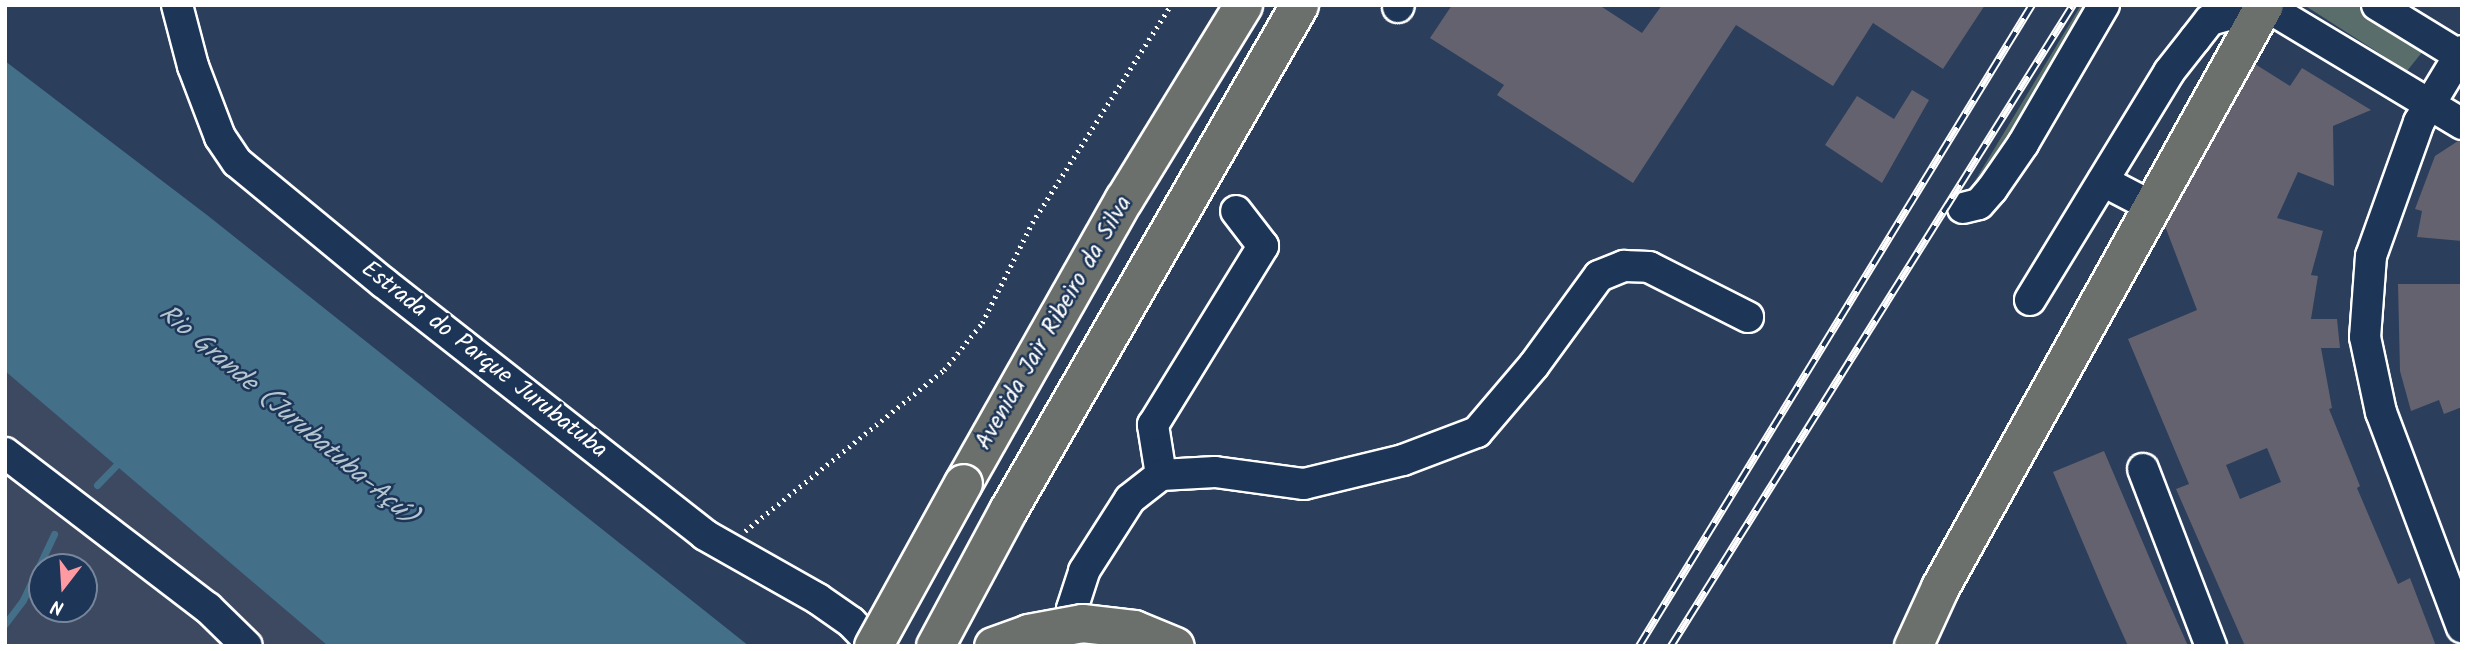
<!DOCTYPE html>
<meta charset="utf-8">
<style>
body{margin:0}
#map{position:relative;width:2467px;height:651px;overflow:hidden;background:#2b3e5c;font-family:Kalam,sans-serif}
div>[style]{position:absolute}
[style*='--x']{left:calc(var(--x)*1px);top:calc(var(--y)*1px);width:calc(var(--w)*1px);rotate:calc(var(--a)*1deg)}
.built>*{inset:0;background:#3c4961}
.green>*{inset:0;background:#596e6a}
.water>*{inset:0;background:#446f89}
.stream>*{height:7px;margin:-3.5px;padding:0 3.5px;transform-origin:3.5px;border-radius:3.5px;background:#446f89}
.building>*{inset:0;background:#64626e}
.path>*{height:4.5px;margin-top:-2.25px;transform-origin:0;background:repeating-linear-gradient(90deg,#fff 0 2px,transparent 0 7px)}
.roads{filter:drop-shadow(2px 0 #fff) drop-shadow(-2px 0 #fff) drop-shadow(0 2px #fff) drop-shadow(0 -2px #fff)}
.minor>*{height:30px;margin:-15px;padding:0 15px;transform-origin:15px;border-radius:15px;background:#1d3557}
.major>*{height:37px;margin:-18.5px;padding:0 18.5px;transform-origin:18.5px;border-radius:18.5px;background:#6b706d}
.rail>*{height:8px;margin-top:-4px;transform-origin:0;background:repeating-linear-gradient(90deg,#1d3557 0 16px,#fff 0 32px);box-sizing:border-box;border-block:2px solid #fff}
.bridges{filter:drop-shadow(2px 0 #fff) drop-shadow(-2px 0 #fff) drop-shadow(0 2px #fff) drop-shadow(0 -2px #fff)}
.major-bridge>*{height:37px;margin:-18.5px;padding:0 18.5px;transform-origin:18.5px;border-radius:18.5px;background:#6b706d}
span{translate:-50% -50%;white-space:nowrap;text-align:center;line-height:1.15;-webkit-text-stroke:5px #1d3557;paint-order:stroke}
.street-label{font-size:24px;color:#fff}
.water-label{font-size:26px;color:#b4c5d0;font-style:italic}
.frame{position:absolute;inset:0;border:7px solid #fff;pointer-events:none}
.north{position:absolute;left:28px;top:553px;width:70px;height:70px;box-sizing:border-box;background:#1d3557;border:2px solid #77869a;border-radius:50%;rotate:197deg;font-size:19px;font-weight:700;line-height:28px;text-align:center;color:#fff}
.north::after{content:'';display:block;margin:auto;width:24px;height:32px;background:#ff9aa2;clip-path:polygon(50% 0,100% 100%,50% 72%,0 100%)}
</style>
<div id="map">
<div class="built">
<i style="clip-path:polygon(evenodd,5px 371px,8px 373px,328px 646px,5px 646px,5px 371px,42px 567px,84px 567px,84px 609px,42px 609px,42px 567px)"></i>
</div>
<div class="green">
<i style="clip-path:polygon(2081px 5px,2097px 5px,1999px 172px,1967px 194px)"></i>
<i style="clip-path:polygon(2304px 5px,2363px 5px,2427px 46px,2407px 71px)"></i>
</div>
<div class="water">
<i style="clip-path:polygon(5px 61px,207px 215px,749px 646px,328px 646px,5px 371px)"></i>
</div>
<div class="stream">
<i style="--x:97;--y:485;--w:35;--a:-46"></i>
<i style="--x:5;--y:624;--w:30;--a:-53"></i>
<i style="--x:23;--y:600;--w:73;--a:-64.8"></i>
</div>
<div class="building">
<i style="clip-path:polygon(1452px 5px,1599px 5px,1642px 33px,1662px 5px,1985px 5px,1943px 69px,1873px 23px,1833px 86px,1736px 25px,1633px 183px,1497px 95px,1504px 85px,1430px 38px)"></i>
<i style="clip-path:polygon(evenodd,2255px 64px,2290px 86px,2302px 68px,2371px 110px,2333px 126px,2334px 186px,2298px 172px,2277px 218px,2323px 231px,2311px 275px,2318px 276px,2311px 319px,2337px 319px,2340px 348px,2321px 348px,2332px 408px,2329px 409px,2360px 486px,2357px 488px,2398px 584px,2410px 578px,2436px 646px,2245px 646px,2176px 489px,2189px 484px,2128px 339px,2197px 310px,2165px 226px,2255px 64px,2267px 448px,2281px 482px,2240px 499px,2226px 465px,2267px 448px)"></i>
<i style="clip-path:polygon(1912px 90px,1929px 100px,1882px 183px,1825px 145px,1857px 96px,1894px 119px)"></i>
<i style="clip-path:polygon(2458px 141px,2462px 141px,2462px 241px,2417px 237px,2422px 211px,2415px 209px,2435px 156px)"></i>
<i style="clip-path:polygon(2398px 284px,2462px 284px,2462px 407px,2444px 414px,2439px 400px,2411px 411px,2400px 371px)"></i>
<i style="clip-path:polygon(2104px 451px,2164px 592px,2188px 646px,2128px 646px,2106px 597px,2053px 472px)"></i>
</div>
<div class="path">
<i style="--x:745;--y:531;--w:256;--a:-39"></i>
<i style="--x:944;--y:370;--w:60;--a:-51"></i>
<i style="--x:982;--y:323;--w:112;--a:-63.4"></i>
<i style="--x:1032;--y:223;--w:259;--a:-57.5"></i>
</div>
<div class="roads">
<div class="minor">
<i style="--x:177;--y:5;--w:63;--a:75.3"></i>
<i style="--x:193;--y:66;--w:76;--a:69.2"></i>
<i style="--x:220;--y:137;--w:30;--a:56"></i>
<i style="--x:237;--y:162;--w:190;--a:39.5"></i>
<i style="--x:384;--y:283;--w:408;--a:38.1"></i>
<i style="--x:705;--y:535;--w:130;--a:29.5"></i>
<i style="--x:818;--y:599;--w:40;--a:34.9"></i>
<i style="--x:851;--y:622;--w:33;--a:46"></i>
<i style="--x:2264;--y:5;--w:231;--a:31"></i>
<i style="--x:2377;--y:5;--w:100;--a:31.5"></i>
<i style="--x:1398;--y:7;--w:2;--a:-63"></i>
<i style="--x:2462;--y:51;--w:83;--a:121.2"></i>
<i style="--x:2419;--y:122;--w:142;--a:109.7"></i>
<i style="--x:2371;--y:256;--w:81;--a:94.2"></i>
<i style="--x:2365;--y:337;--w:77;--a:78"></i>
<i style="--x:2381;--y:412;--w:230;--a:69.4"></i>
<i style="--x:2103;--y:181;--w:54;--a:27.5"></i>
<i style="--x:1963;--y:208;--w:16;--a:-14"></i>
<i style="--x:1979;--y:204;--w:20;--a:-49"></i>
<i style="--x:1992;--y:189;--w:55;--a:-55.4"></i>
<i style="--x:2023;--y:144;--w:161;--a:-59.8"></i>
<i style="--x:2030;--y:300;--w:267;--a:-58.6"></i>
<i style="--x:2169;--y:72;--w:42;--a:-51.8"></i>
<i style="--x:2195;--y:39;--w:24;--a:-52"></i>
<i style="--x:2210;--y:20;--w:56;--a:-15.5"></i>
<i style="--x:5;--y:453;--w:255;--a:37.4"></i>
<i style="--x:208;--y:608;--w:54;--a:44.3"></i>
<i style="--x:2143;--y:469;--w:190;--a:69"></i>
<i style="--x:1161;--y:475;--w:51;--a:-99.1"></i>
<i style="--x:1153;--y:425;--w:210;--a:-58.4"></i>
<i style="--x:1263;--y:246;--w:44;--a:-127.6"></i>
<i style="--x:1080;--y:646;--w:38;--a:-102"></i>
<i style="--x:1072;--y:609;--w:40;--a:-72"></i>
<i style="--x:1084;--y:571;--w:85;--a:-57.4"></i>
<i style="--x:1130;--y:499;--w:39;--a:-38"></i>
<i style="--x:1161;--y:475;--w:54;--a:-3.2"></i>
<i style="--x:1215;--y:472;--w:90;--a:7.7"></i>
<i style="--x:1304;--y:484;--w:102;--a:-13.6"></i>
<i style="--x:1403;--y:460;--w:79;--a:-20.7"></i>
<i style="--x:1477;--y:432;--w:88;--a:-49.6"></i>
<i style="--x:1534;--y:365;--w:110;--a:-53.9"></i>
<i style="--x:1599;--y:276;--w:27;--a:-22"></i>
<i style="--x:1624;--y:266;--w:25;--a:2"></i>
<i style="--x:1649;--y:267;--w:111;--a:26.8"></i>
</div>
<div class="major">
<i style="--x:963;--y:483;--w:326;--a:-60.5"></i>
<i style="--x:1124;--y:199;--w:228;--a:-58.5"></i>
<i style="--x:935;--y:646;--w:154;--a:-61.8"></i>
<i style="--x:1008;--y:510;--w:583;--a:-60.05"></i>
<i style="--x:1913;--y:646;--w:65;--a:-65.4"></i>
<i style="--x:1940;--y:587;--w:666;--a:-60.9"></i>
</div>
</div>
<div class="rail">
<i style="--x:1639;--y:646;--w:752;--a:-58.49"></i>
<i style="--x:1671;--y:646;--w:757;--a:-57.91"></i>
</div>
<div class="bridges">
<div class="major-bridge">
<i style="--x:873;--y:646;--w:186;--a:-61.1"></i>
<i style="--x:993;--y:646;--w:37;--a:-20"></i>
<i style="--x:1028;--y:633;--w:55;--a:-10.5"></i>
<i style="--x:1082;--y:623;--w:52;--a:6.6"></i>
<i style="--x:1134;--y:629;--w:44;--a:22.5"></i>
</div>
</div>
<div class="street-label">
<span style="left:1054px;top:323px;rotate:-60deg">Avenida Jair Ribeiro da Silva</span>
<span style="left:484px;top:360px;rotate:38deg">Estrada do Parque Jurubatuba</span>
</div>
<div class="water-label">
<span style="left:287px;top:416px;rotate:40deg">Rio Grande (Jurubatuba-Açú)</span>
</div>
<div class="frame"></div>
<div class="north">N</div>
</div>
